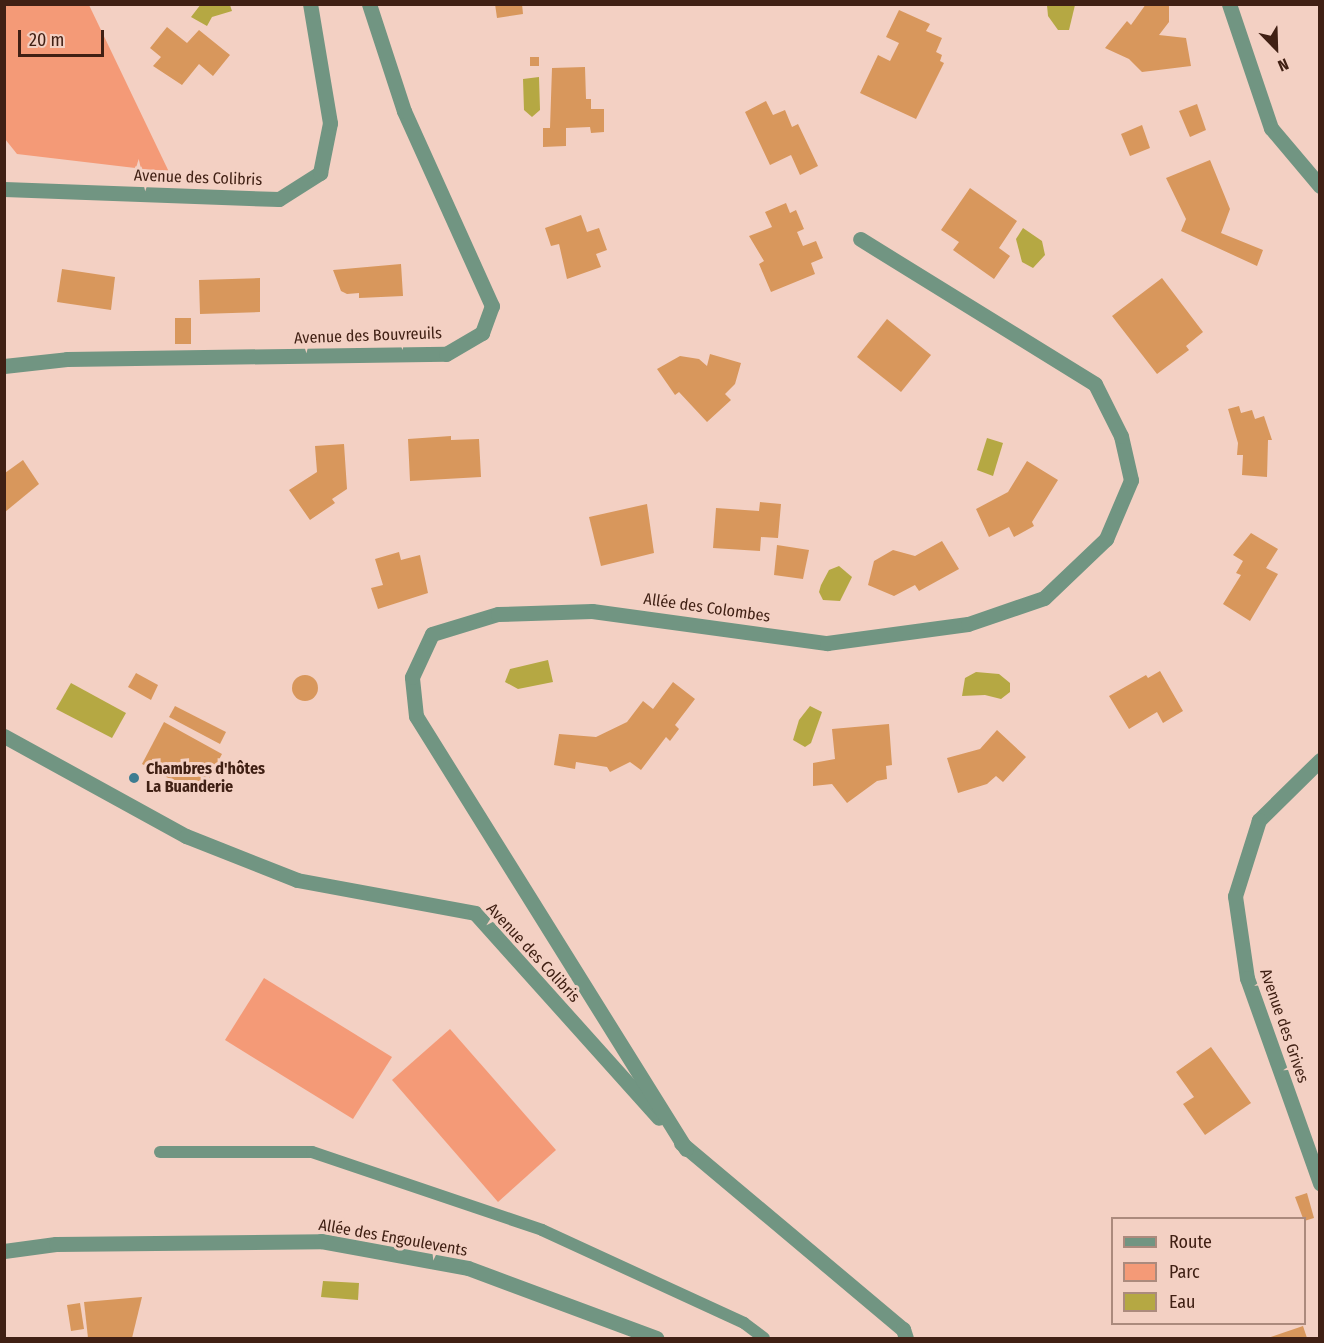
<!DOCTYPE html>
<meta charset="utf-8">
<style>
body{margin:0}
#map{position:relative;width:1324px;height:1343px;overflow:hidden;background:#f3d0c3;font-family:"Fira Sans Condensed",sans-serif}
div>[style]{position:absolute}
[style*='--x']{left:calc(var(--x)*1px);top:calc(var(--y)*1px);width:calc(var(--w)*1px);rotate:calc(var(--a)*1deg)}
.green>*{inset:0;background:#f49a77}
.water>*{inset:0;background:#b5a843}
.building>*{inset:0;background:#d8975c}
.round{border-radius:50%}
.service>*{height:12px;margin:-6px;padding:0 6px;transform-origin:6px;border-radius:6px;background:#719582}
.minor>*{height:15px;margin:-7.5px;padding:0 7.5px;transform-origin:7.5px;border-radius:7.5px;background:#719582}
.dots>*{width:16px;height:16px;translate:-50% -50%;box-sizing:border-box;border:3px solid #f3d0c3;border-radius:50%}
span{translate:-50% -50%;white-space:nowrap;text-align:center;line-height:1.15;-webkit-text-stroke:6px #f3d0c3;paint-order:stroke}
.street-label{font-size:16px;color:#402014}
.poi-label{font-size:16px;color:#402014;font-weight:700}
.left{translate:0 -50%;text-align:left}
.frame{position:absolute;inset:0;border:6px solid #402014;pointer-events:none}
.legend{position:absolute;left:1111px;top:1217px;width:195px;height:108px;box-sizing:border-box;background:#f3d0c3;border:2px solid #ab8a7d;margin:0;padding:8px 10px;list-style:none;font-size:18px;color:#402014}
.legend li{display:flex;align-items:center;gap:12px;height:30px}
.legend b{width:30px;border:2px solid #ab8a7d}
.north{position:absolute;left:1246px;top:18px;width:60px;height:60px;-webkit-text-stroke:4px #f3d0c3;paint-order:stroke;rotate:157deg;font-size:16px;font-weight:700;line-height:24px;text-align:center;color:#402014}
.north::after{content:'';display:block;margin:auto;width:21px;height:27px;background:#402014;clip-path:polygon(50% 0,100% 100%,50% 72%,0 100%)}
.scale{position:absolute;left:18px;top:30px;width:86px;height:27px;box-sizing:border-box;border:3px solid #402014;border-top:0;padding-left:8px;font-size:18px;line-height:21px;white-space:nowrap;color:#402014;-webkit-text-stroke:4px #f3d0c3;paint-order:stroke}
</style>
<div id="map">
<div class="green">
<i style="clip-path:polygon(5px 4px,89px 5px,169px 172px,17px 154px,5px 139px)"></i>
<i style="clip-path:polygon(264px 978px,392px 1057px,353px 1119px,225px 1040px)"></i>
<i style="clip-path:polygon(450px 1029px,556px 1150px,498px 1202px,392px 1080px)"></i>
</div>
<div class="water">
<i style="clip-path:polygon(201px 4px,230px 5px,232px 11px,212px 17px,207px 26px,191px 17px)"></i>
<i style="clip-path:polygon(1047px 5px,1075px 5px,1069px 30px,1058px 30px,1048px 16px)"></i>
<i style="clip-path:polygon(539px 77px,540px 110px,532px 117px,524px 110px,523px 79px)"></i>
<i style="clip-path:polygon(1023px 228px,1042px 241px,1045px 255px,1033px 268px,1022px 262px,1016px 239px)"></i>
<i style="clip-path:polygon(987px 438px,1003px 443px,993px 476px,977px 470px)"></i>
<i style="clip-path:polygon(839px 566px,852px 577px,840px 601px,823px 600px,819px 592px,821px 585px,829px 570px)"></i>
<i style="clip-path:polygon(548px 660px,553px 682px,518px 689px,505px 682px,510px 669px)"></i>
<i style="clip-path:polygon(976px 672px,999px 674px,1010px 683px,1010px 692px,1001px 699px,985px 695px,962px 696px,965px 678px)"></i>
<i style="clip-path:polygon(71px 683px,126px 713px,112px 738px,56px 709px)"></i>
<i style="clip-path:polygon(810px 706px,822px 712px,811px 743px,805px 747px,793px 740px,799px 720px)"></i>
<i style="clip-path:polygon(323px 1281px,359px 1283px,358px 1300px,321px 1297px)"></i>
</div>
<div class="building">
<i style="clip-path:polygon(495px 4px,522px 4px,523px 14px,497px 18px)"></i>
<i style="clip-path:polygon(1146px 4px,1169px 4px,1169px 22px,1159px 35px,1186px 38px,1191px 66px,1142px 72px,1129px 59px,1105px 48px,1127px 21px,1131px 25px)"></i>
<i style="clip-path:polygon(899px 10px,930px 24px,926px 31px,942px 38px,936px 52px,942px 55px,940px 61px,944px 63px,916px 119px,860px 93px,878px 55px,890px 61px,899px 43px,886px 37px)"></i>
<i style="clip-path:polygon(167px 27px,187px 43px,199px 30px,230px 55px,213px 76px,199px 64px,182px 85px,153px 66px,161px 57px,150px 48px)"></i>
<i style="clip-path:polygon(530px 57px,539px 57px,539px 66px,530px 66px)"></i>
<i style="clip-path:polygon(585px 67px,586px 99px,591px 99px,591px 109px,604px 109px,604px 132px,591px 133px,590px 127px,566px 128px,566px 146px,543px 147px,543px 128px,550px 128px,552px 68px)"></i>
<i style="clip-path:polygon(766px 101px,773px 115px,785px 110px,792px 127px,798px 124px,818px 166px,800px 175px,791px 155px,770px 165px,745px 112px)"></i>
<i style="clip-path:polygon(1197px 104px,1206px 130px,1190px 137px,1179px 111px)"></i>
<i style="clip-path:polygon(1142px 125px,1150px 148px,1130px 156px,1121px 134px)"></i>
<i style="clip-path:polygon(1210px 160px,1230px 209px,1221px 233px,1263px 250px,1257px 266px,1181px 231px,1186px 219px,1166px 178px)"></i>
<i style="clip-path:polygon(970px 188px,1017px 221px,999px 248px,1010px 256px,994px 279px,953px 250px,959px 242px,941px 230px)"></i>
<i style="clip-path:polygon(786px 203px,790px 213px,796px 210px,804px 229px,797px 232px,803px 246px,816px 241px,823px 258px,811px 263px,815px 274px,771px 292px,759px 264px,764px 261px,749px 236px,772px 227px,765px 212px)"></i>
<i style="clip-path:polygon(581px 215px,587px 232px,599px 228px,607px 250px,596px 254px,601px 267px,567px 279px,559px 244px,551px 246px,545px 228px)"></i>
<i style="clip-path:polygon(401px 264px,403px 296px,359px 298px,359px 293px,347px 294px,341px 291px,333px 270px)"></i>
<i style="clip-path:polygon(62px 269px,115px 277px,111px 310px,57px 302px)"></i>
<i style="clip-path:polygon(260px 278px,260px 312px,200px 314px,199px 280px)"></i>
<i style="clip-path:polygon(1162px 278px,1203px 332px,1186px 346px,1189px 350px,1157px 374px,1112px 316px)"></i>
<i style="clip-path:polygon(175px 318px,191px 318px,191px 344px,175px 344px)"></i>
<i style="clip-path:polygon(887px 319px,931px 355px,901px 392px,857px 357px)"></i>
<i style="clip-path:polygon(710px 354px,741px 363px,735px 384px,725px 394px,731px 400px,707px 422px,679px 392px,675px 395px,657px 369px,680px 356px,699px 359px,707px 366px)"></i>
<i style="clip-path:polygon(1239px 406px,1241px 413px,1252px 410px,1255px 419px,1264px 416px,1272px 440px,1268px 440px,1267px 477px,1242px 475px,1243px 455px,1237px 455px,1238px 443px,1228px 409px)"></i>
<i style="clip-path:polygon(451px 436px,451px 440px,479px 439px,481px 477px,410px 481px,408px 439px)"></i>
<i style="clip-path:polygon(344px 444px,347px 489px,332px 499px,335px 503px,310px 520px,289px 490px,317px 472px,315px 446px)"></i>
<i style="clip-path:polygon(23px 460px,39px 484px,5px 512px,5px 473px)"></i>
<i style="clip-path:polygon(1027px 461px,1058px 480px,1032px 522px,1034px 526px,1014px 537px,1009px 527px,989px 537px,976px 509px,1008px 492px)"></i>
<i style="clip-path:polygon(760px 502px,781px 504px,778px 538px,761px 537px,760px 551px,713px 548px,716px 508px,759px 511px)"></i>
<i style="clip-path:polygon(647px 504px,654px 553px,601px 566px,589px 517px)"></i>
<i style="clip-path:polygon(1251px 533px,1278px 549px,1266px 568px,1278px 574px,1250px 621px,1223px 604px,1241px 575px,1236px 573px,1243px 561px,1233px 555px)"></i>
<i style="clip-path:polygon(942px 541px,959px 569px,919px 591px,915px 585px,894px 596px,868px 585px,874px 561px,893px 550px,915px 556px)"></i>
<i style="clip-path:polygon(777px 545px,809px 550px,803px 579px,774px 575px)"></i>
<i style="clip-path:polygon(399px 552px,401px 560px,420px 555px,428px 593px,378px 609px,371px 588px,383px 585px,375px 559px)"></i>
<i style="clip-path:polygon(1160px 671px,1183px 711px,1163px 723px,1157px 712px,1129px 729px,1109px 696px,1146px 675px,1148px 678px)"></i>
<i style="clip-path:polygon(136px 673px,158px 685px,151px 700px,128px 687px)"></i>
<i class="round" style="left:292px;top:675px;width:26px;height:26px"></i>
<i style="clip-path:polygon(673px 682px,695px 699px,675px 725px,679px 729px,670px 741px,666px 737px,641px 770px,630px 762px,610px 772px,607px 767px,576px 762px,575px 769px,554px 765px,559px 734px,596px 737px,627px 722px,643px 701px,653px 709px)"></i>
<i style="clip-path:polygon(175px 706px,226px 732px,220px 744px,169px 717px)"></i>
<i style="clip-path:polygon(164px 722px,222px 754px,200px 795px,142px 764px)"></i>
<i style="clip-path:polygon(889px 724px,892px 765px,886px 766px,887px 779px,877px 781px,847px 803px,832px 784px,813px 786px,813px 763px,835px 759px,832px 729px)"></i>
<i style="clip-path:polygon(997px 730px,1026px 757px,1003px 782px,996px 776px,987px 784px,958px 793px,947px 758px,980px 749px)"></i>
<i style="clip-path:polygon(1211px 1047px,1251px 1103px,1205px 1135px,1183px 1104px,1194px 1097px,1176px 1072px)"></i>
<i style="clip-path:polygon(1307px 1193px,1314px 1218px,1304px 1221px,1295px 1197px)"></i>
<i style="clip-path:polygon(142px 1297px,132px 1338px,88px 1338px,84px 1302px)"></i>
<i style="clip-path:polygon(80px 1303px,84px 1329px,71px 1331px,67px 1305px)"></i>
<i style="clip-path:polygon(1303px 1326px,1307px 1338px,1268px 1338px)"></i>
</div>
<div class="service">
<i style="--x:160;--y:1152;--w:152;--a:0"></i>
<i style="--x:312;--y:1152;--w:243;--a:18.7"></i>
<i style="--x:542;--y:1230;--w:222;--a:24.7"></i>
<i style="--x:744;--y:1323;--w:25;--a:37"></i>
</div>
<div class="minor">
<i style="--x:1229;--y:4;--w:131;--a:71.3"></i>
<i style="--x:1271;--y:128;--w:76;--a:49.8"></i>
<i style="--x:4;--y:189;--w:275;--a:2.1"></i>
<i style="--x:279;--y:199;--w:49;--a:-32.4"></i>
<i style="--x:320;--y:173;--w:51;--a:-78.7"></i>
<i style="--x:330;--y:123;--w:121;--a:-99.5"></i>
<i style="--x:4;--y:366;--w:63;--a:-6.3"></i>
<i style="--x:67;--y:359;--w:379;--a:-0.8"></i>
<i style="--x:446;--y:354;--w:42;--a:-30.3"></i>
<i style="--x:482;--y:333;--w:29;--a:-70"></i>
<i style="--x:492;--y:306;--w:214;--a:-114.3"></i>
<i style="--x:404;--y:111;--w:113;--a:-108.1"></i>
<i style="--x:4;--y:736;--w:208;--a:28.8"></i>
<i style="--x:186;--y:836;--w:119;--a:21.6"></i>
<i style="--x:297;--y:880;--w:181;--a:10.5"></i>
<i style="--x:475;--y:913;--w:275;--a:48.1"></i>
<i style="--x:1320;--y:760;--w:86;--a:135.5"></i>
<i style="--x:1259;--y:820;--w:80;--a:107.5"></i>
<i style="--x:1235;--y:896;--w:83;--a:81.7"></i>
<i style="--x:1247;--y:978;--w:218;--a:70.4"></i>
<i style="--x:681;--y:1143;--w:290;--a:40"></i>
<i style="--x:903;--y:1329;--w:9;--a:72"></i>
<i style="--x:686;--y:1149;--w:510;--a:-121.95"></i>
<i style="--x:416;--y:716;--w:39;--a:-96"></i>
<i style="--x:412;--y:677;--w:47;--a:-65.1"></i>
<i style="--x:432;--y:634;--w:69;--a:-16.9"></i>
<i style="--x:498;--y:614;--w:94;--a:-1.8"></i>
<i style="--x:592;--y:611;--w:237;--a:7.8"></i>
<i style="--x:827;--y:643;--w:142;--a:-7.7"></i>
<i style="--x:968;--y:624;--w:80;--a:-18.9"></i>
<i style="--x:1044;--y:598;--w:86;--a:-43.6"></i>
<i style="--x:1106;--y:539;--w:64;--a:-67"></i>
<i style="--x:1131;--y:480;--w:45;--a:-102.8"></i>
<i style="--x:1121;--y:436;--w:58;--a:-116.6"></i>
<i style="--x:1095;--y:384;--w:276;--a:-148.3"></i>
<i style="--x:4;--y:1251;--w:52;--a:-7.7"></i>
<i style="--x:56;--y:1244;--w:265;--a:-0.6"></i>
<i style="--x:321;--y:1241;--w:149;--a:10.4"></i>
<i style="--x:468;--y:1268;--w:201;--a:20.4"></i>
</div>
<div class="dots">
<i style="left:134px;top:778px;background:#3d7c91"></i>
</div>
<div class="street-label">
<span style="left:198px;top:178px;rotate:2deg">Avenue des Colibris</span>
<span style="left:368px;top:336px;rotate:-2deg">Avenue des Bouvreuils</span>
<span style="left:707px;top:608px;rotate:8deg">Allée des Colombes</span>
<span style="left:533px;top:953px;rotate:47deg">Avenue des Colibris</span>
<span style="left:1284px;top:1026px;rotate:71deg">Avenue des Grives</span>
<span style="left:393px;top:1238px;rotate:10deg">Allée des Engoulevents</span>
</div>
<div class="poi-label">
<span class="left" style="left:146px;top:778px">Chambres d'hôtes<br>La Buanderie</span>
</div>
<div class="frame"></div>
<ul class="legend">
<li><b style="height:8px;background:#719582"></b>Route</li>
<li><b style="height:16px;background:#f49a77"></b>Parc</li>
<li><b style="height:16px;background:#b5a843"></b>Eau</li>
</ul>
<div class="north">N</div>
<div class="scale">20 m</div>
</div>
